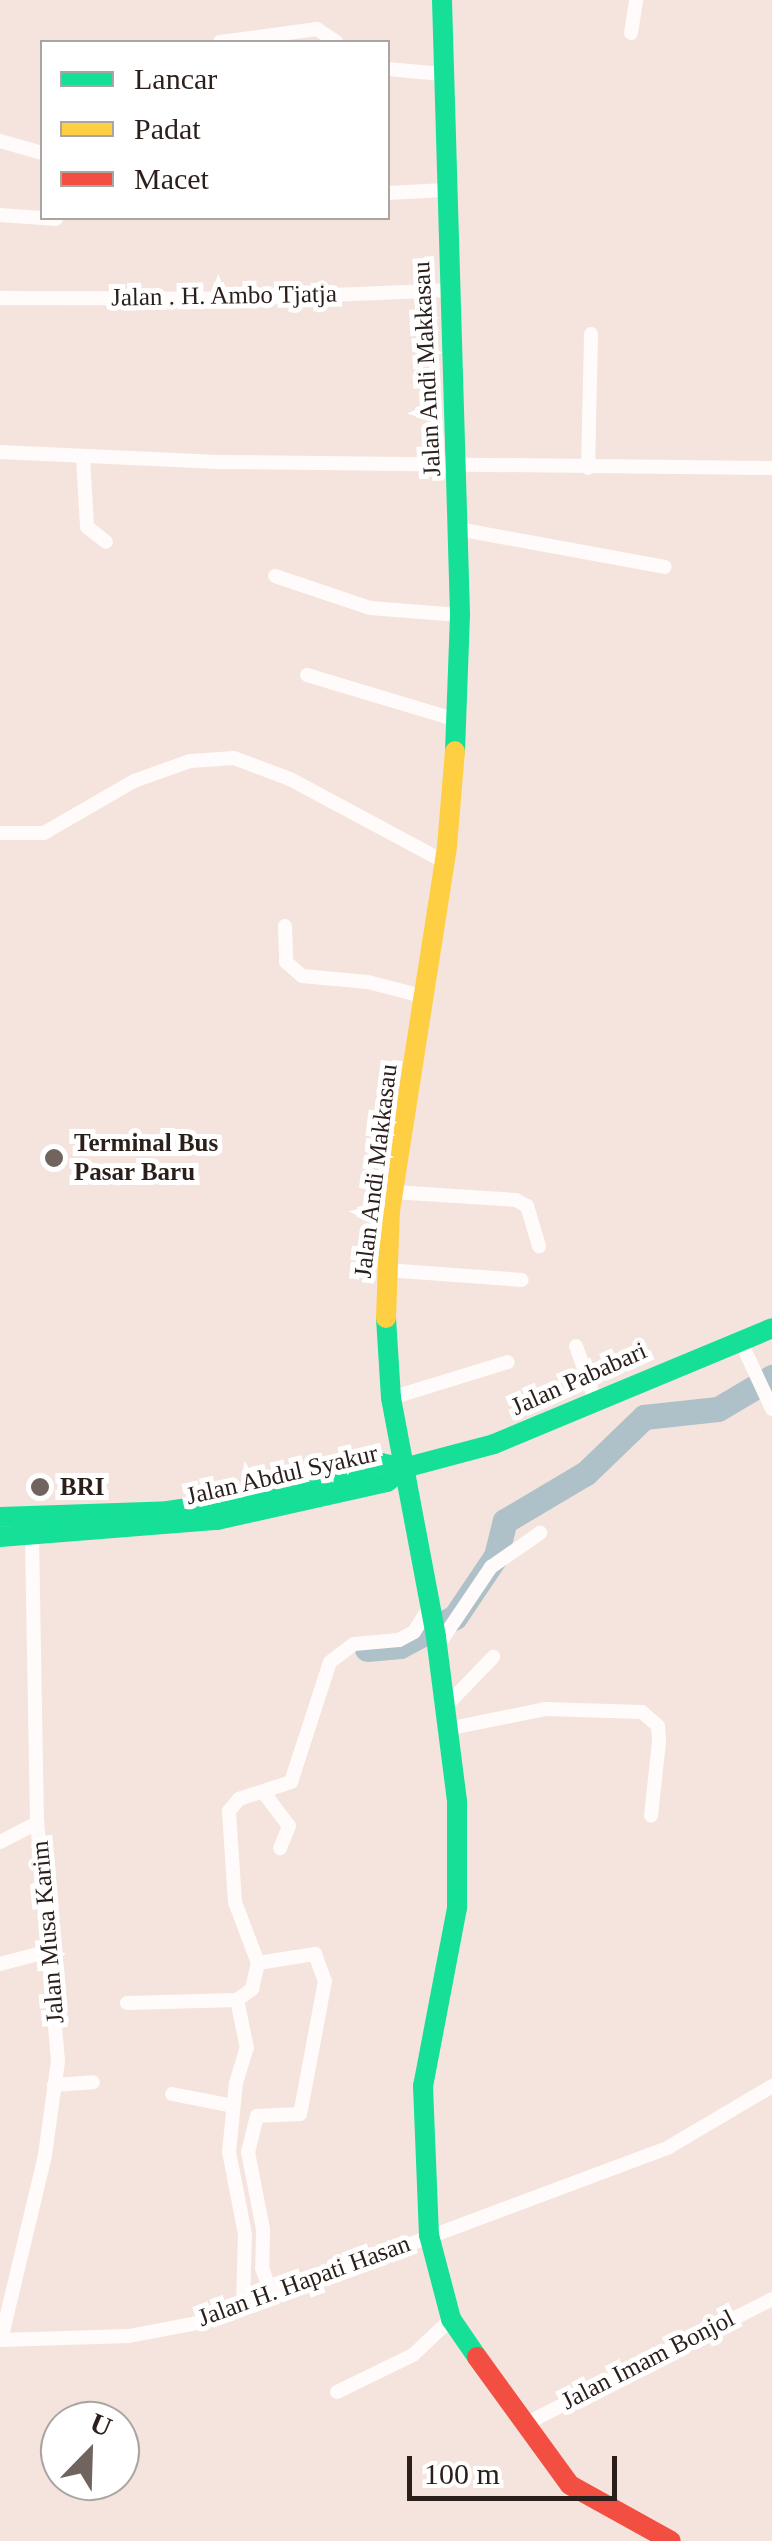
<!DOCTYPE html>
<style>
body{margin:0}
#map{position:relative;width:772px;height:2541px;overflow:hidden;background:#f5e4dd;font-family:"Times New Roman",serif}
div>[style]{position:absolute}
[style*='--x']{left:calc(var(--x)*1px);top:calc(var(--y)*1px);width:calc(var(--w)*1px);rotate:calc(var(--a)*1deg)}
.river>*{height:25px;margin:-12.5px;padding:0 12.5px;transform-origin:12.5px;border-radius:12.5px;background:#aec0c8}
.street>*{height:14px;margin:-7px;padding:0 7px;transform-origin:7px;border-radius:7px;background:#fefbfa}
.fast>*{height:20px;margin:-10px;padding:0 10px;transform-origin:10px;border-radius:10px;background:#16e098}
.slow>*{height:20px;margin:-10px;padding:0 10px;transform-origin:10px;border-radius:10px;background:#ffcf43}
.jam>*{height:20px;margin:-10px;padding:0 10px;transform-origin:10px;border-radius:10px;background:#f24e42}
.dots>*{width:28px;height:28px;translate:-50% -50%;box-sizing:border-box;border:5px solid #fff;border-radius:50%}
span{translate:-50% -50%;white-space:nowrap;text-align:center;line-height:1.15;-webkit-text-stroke:10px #fff;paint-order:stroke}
.street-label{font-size:25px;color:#2a1f1a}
.poi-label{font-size:25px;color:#2a1f1a;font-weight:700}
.left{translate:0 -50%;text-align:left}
.legend{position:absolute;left:40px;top:40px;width:350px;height:180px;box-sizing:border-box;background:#fff;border:2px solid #aaa5a3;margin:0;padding:12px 18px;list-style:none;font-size:30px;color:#2a1f1a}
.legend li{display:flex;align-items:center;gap:20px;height:50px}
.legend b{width:50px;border:2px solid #aaa5a3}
.north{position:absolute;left:40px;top:2401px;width:100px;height:100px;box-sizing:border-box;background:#fff;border:2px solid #aaa5a3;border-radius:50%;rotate:23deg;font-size:28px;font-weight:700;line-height:40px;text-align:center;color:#2a1f1a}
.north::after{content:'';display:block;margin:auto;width:35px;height:45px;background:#71645e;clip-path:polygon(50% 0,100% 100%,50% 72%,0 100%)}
.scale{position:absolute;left:407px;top:2456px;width:210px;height:45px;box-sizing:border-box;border:5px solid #2a1f1a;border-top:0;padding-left:12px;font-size:30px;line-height:35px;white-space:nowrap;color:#2a1f1a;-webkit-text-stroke:8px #fff;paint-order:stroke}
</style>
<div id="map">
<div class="river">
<i style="--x:367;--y:1649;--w:33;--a:-5"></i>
<i style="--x:400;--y:1646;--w:62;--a:-27.8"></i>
<i style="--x:455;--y:1617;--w:73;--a:-56.1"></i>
<i style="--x:496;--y:1556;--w:36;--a:-76"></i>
<i style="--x:505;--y:1521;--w:94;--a:-30.7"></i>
<i style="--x:586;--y:1473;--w:81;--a:-44"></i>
<i style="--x:644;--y:1417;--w:74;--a:-6.2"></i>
<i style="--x:718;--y:1409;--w:63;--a:-30.7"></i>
</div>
<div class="street">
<i style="--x:631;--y:33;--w:33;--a:-81"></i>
<i style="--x:220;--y:42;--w:98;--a:-7.6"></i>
<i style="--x:317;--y:29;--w:23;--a:34"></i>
<i style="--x:388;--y:69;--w:54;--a:5.3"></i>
<i style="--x:0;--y:141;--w:44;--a:15.9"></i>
<i style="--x:388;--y:193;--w:56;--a:-3.1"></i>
<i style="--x:0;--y:215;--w:56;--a:4.1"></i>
<i style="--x:0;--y:298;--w:236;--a:0.2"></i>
<i style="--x:236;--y:299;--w:212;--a:-2.4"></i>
<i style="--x:0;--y:452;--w:224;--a:2.6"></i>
<i style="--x:224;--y:462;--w:548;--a:0.63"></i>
<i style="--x:83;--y:457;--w:70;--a:86.7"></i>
<i style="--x:87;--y:527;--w:24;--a:38"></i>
<i style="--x:588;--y:468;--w:134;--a:-88.7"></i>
<i style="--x:458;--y:529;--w:210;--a:10.4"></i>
<i style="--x:275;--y:576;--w:100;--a:18.6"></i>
<i style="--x:370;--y:608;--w:90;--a:4.4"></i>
<i style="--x:307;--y:675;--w:157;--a:16.7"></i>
<i style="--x:0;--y:833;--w:44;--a:0"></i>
<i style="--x:44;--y:833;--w:104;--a:-30"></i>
<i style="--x:134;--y:781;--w:59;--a:-19.7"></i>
<i style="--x:190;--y:761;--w:44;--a:-3.9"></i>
<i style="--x:234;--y:758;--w:60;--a:20.6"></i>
<i style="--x:290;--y:779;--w:176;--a:28.2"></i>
<i style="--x:285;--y:926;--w:36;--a:88"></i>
<i style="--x:286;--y:962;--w:21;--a:41"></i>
<i style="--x:302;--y:976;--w:66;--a:5.2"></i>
<i style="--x:368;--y:982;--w:60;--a:14.5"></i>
<i style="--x:393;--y:1192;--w:123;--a:3.7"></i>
<i style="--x:516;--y:1200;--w:13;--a:29"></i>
<i style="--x:527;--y:1206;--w:42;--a:73.3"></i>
<i style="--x:386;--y:1270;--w:136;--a:4.2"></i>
<i style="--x:740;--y:1340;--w:76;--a:65.1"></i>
<i style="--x:576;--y:1346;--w:57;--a:70.6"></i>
<i style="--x:391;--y:1398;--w:122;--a:-17.1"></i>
<i style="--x:437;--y:1647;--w:97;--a:-56"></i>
<i style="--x:491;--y:1567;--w:60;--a:-34.8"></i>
<i style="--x:444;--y:1708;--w:71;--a:-46.1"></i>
<i style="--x:447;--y:1729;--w:100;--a:-11.5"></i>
<i style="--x:545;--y:1709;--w:97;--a:1.8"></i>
<i style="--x:642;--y:1712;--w:21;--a:41"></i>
<i style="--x:658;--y:1726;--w:16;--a:86"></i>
<i style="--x:659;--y:1742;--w:74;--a:96.2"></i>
<i style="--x:264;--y:1793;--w:41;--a:52.9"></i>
<i style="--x:289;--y:1826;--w:24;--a:112"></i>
<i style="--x:0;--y:1842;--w:42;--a:-27.2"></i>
<i style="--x:258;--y:1963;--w:58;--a:-9"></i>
<i style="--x:315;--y:1954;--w:29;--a:70"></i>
<i style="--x:325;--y:1981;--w:135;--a:100.6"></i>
<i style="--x:300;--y:2114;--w:43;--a:177.3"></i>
<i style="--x:257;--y:2116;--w:37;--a:104"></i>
<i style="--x:248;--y:2152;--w:78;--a:79"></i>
<i style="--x:263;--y:2229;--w:39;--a:91"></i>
<i style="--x:262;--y:2268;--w:29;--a:70"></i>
<i style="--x:0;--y:1964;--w:55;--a:-14.8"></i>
<i style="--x:127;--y:2003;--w:110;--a:-1.6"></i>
<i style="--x:54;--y:2085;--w:39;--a:-4"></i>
<i style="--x:172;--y:2094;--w:62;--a:11.1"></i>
<i style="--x:243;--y:2308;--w:74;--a:-88.5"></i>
<i style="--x:245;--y:2234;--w:84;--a:-101"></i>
<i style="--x:229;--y:2152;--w:69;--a:-84.2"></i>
<i style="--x:236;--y:2083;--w:37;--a:-73"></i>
<i style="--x:247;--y:2048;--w:49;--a:-101.8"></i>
<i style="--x:237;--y:2000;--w:19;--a:-36"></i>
<i style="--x:252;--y:1989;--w:27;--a:-77"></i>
<i style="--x:258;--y:1963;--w:65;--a:-110.7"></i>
<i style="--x:235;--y:1902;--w:91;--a:-93.8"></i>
<i style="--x:229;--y:1811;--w:16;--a:-50"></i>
<i style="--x:239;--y:1799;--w:55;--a:-18.1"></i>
<i style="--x:291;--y:1782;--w:126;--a:-72"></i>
<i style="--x:330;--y:1662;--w:30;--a:-37"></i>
<i style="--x:354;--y:1644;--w:45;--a:-5.1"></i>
<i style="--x:399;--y:1640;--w:17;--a:-28"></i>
<i style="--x:414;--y:1632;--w:31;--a:-58"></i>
<i style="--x:0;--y:2340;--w:129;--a:-1.8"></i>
<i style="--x:129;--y:2336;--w:74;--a:-10.9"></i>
<i style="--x:202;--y:2322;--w:499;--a:-20.5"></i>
<i style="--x:669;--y:2147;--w:120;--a:-30.6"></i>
<i style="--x:1;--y:2340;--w:190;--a:-76.6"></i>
<i style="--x:45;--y:2155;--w:95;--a:-82.1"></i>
<i style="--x:58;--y:2061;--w:239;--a:-95"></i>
<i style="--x:37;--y:1823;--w:296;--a:-91"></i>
<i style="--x:337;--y:2392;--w:85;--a:-26"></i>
<i style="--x:413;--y:2355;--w:52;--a:-43.5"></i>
<i style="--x:525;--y:2424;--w:277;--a:-26.8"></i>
</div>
<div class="fast">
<i style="--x:442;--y:0;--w:615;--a:88.32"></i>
<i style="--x:460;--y:615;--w:136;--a:92.1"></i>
<i style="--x:386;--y:1318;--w:80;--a:86.4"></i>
<i style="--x:391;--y:1398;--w:243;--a:79.3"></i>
<i style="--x:436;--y:1637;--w:165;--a:82.7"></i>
<i style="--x:457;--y:1801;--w:107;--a:90"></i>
<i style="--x:457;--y:1908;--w:181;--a:100.8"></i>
<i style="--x:423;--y:2086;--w:149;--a:87.7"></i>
<i style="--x:429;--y:2235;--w:87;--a:75.3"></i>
<i style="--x:451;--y:2319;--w:46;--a:55.6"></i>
<i style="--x:0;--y:1517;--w:168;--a:-2"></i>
<i style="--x:168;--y:1511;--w:86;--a:-8.7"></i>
<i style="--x:253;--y:1498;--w:133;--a:-15.3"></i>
<i style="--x:381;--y:1463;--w:24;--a:12"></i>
<i style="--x:0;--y:1537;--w:218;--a:-4.5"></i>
<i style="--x:217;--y:1520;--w:174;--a:-12.6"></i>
<i style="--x:387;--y:1482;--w:22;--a:-39"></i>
<i style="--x:404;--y:1468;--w:93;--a:-14.9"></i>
<i style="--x:494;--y:1444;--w:301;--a:-22.6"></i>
</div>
<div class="slow">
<i style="--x:386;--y:1318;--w:107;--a:-87.9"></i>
<i style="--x:390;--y:1211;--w:369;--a:-81.1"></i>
<i style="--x:447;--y:846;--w:95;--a:-85.2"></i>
</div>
<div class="jam">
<i style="--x:477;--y:2357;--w:158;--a:54"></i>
<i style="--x:570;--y:2485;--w:115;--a:29"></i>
</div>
<div class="dots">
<i style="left:54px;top:1158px;background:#71645e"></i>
<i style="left:40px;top:1487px;background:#71645e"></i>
</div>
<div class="street-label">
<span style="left:224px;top:296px;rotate:-1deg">Jalan . H. Ambo Tjatja</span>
<span style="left:427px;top:369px;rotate:-93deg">Jalan Andi Makkasau</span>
<span style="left:376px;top:1171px;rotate:-83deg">Jalan Andi Makkasau</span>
<span style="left:579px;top:1379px;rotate:-24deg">Jalan Pababari</span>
<span style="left:282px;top:1475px;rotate:-13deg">Jalan Abdul Syakur</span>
<span style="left:48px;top:1932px;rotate:-95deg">Jalan Musa Karim</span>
<span style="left:304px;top:2281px;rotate:-20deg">Jalan H. Hapati Hasan</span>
<span style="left:648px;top:2360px;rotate:-27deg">Jalan Imam Bonjol</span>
</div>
<div class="poi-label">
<span class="left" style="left:74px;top:1158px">Terminal Bus<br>Pasar Baru</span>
<span class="left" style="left:60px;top:1487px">BRI</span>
</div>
<ul class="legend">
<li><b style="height:12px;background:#16e098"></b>Lancar</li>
<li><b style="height:12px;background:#ffcf43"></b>Padat</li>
<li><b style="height:12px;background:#f24e42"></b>Macet</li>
</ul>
<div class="north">U</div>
<div class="scale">100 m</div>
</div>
